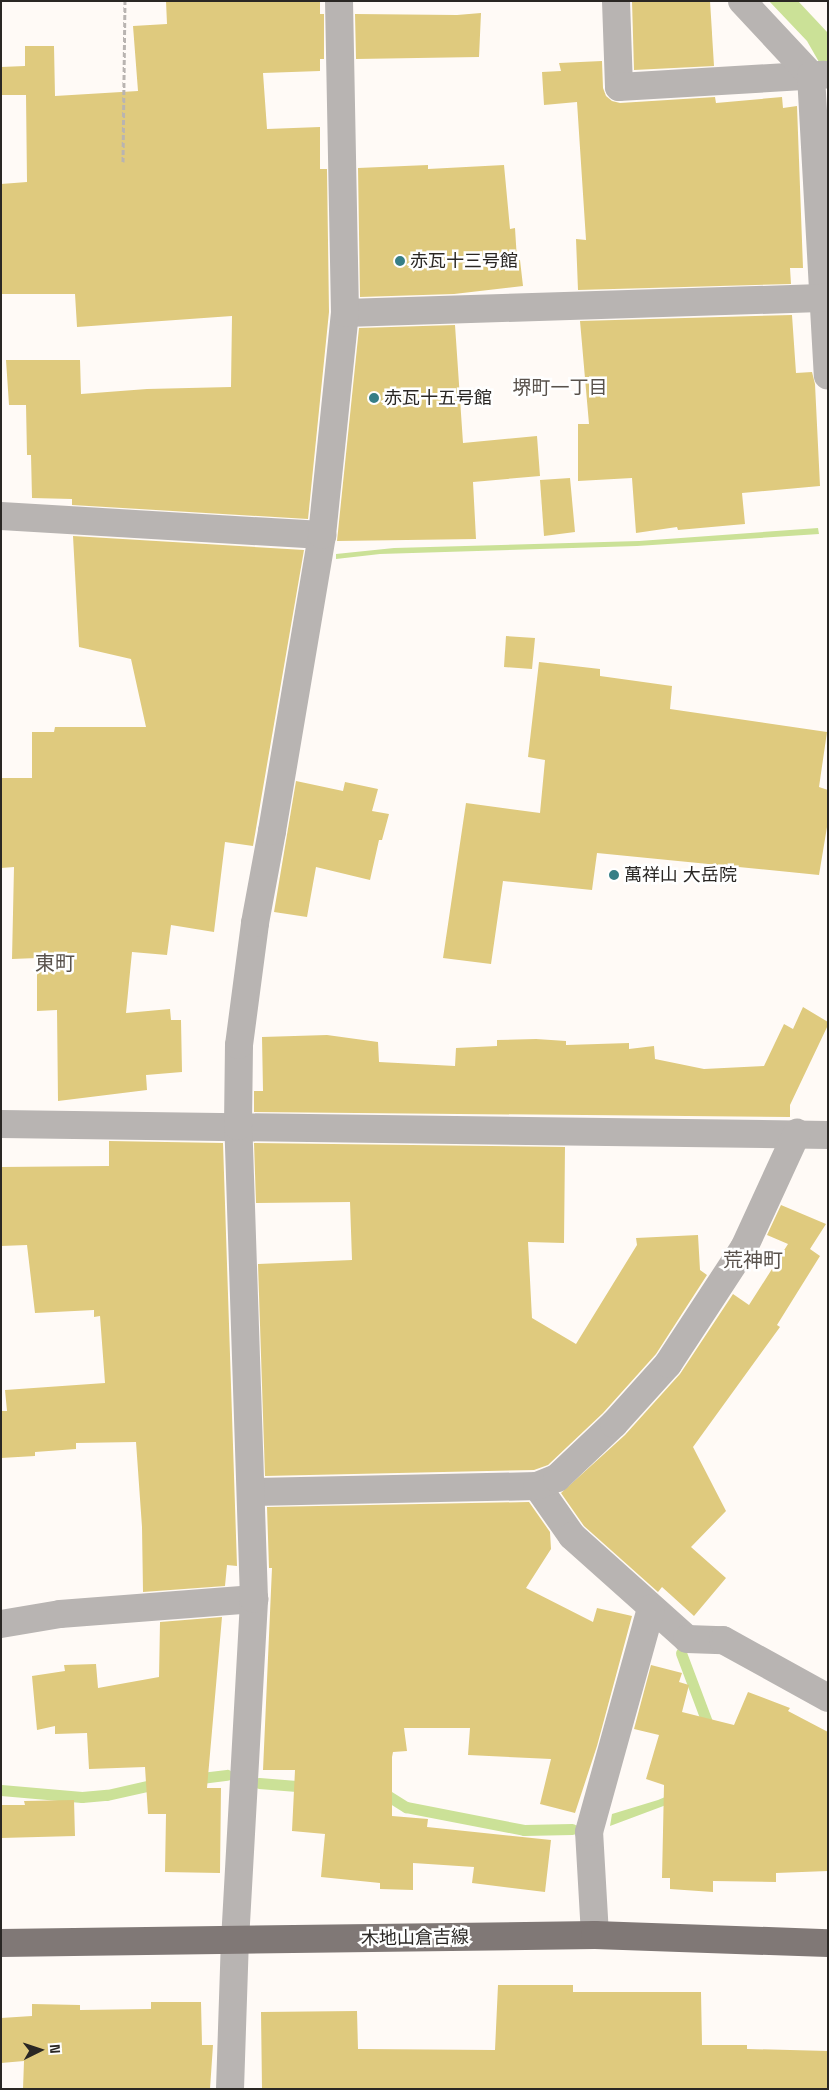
<!DOCTYPE html>
<meta charset="utf-8">
<style>
body{margin:0}
#map{position:relative;width:829px;height:2090px;overflow:hidden;background:#fffaf6;font-family:"Space Grotesk","Noto Sans JP",sans-serif}
div>[style]{position:absolute}
[style*='--x']{left:calc(var(--x)*1px);top:calc(var(--y)*1px);width:calc(var(--w)*1px);rotate:calc(var(--a)*1deg)}
.water>*{inset:0;background:#cbe197}
.stream>*{height:11px;margin:-5.5px;padding:0 5.5px;transform-origin:5.5px;border-radius:5.5px;background:#cbe197}
.building>*{inset:0;background:#dfca7e}
.path>*{height:3px;margin-top:-1.5px;transform-origin:0;background:repeating-linear-gradient(90deg,#b9b4b1 0 5px,transparent 0 7.5px)}
.minor>*{height:28px;margin:-14px;padding:0 14px;transform-origin:14px;border-radius:14px;background:#b8b4b2}
.major>*{height:28px;margin:-14px;padding:0 14px;transform-origin:14px;border-radius:14px;background:#807876}
.dots>*{width:14px;height:14px;translate:-50% -50%;box-sizing:border-box;border:2px solid #fff;border-radius:50%}
span{translate:-50% -50%;white-space:nowrap;text-align:center;line-height:1.15;-webkit-text-stroke:5px #fff;paint-order:stroke}
.poi-label{font-size:18px;color:#2a2724}
.left{translate:0 -50%;text-align:left}
.street-label{font-size:18px;color:#2a2724}
.neighbourhood-label{font-size:19px;color:#59524c}
.quarter-label{font-size:20px;color:#59524c}
.frame{position:absolute;inset:0;border:2px solid #2a2724;pointer-events:none}
.north{position:absolute;left:15px;top:2025px;width:50px;height:50px;-webkit-text-stroke:4px #fff;paint-order:stroke;rotate:86deg;font-size:14px;font-weight:700;line-height:20px;text-align:center;color:#2a2724}
.north::after{content:'';display:block;margin:auto;width:18px;height:22px;background:#2a2724;clip-path:polygon(50% 0,100% 100%,50% 72%,0 100%)}
</style>
<div id="map">
<div class="water">
<i style="clip-path:polygon(769px 1px,798px 1px,828px 33px,828px 84px,823px 69px,807px 41px)"></i>
<i style="clip-path:polygon(818px 528px,819px 534px,637px 546px,380px 554px,336px 559px,336px 554px,394px 548px,639px 541px)"></i>
<i style="clip-path:polygon(705px 1780px,733px 1780px,610px 1826px,612px 1814px,658px 1800px)"></i>
</div>
<div class="stream">
<i style="--x:681;--y:1653;--w:82;--a:69.4"></i>
<i style="--x:193;--y:1779;--w:34;--a:-7"></i>
<i style="--x:259;--y:1783;--w:50;--a:4.6"></i>
<i style="--x:1;--y:1790;--w:81;--a:4.9"></i>
<i style="--x:82;--y:1797;--w:25;--a:-5"></i>
<i style="--x:107;--y:1795;--w:54;--a:-12.8"></i>
<i style="--x:378;--y:1793;--w:7;--a:8"></i>
<i style="--x:385;--y:1794;--w:25;--a:32"></i>
<i style="--x:406;--y:1807;--w:120;--a:11"></i>
<i style="--x:524;--y:1830;--w:48;--a:-1.2"></i>
</div>
<div class="building">
<i style="clip-path:polygon(166px 1px,320px 1px,320px 14px,324px 14px,324px 59px,320px 59px,320px 71px,263px 73px,267px 129px,320px 127px,320px 169px,327px 169px,329px 312px,308px 519px,72px 505px,72px 499px,32px 498px,31px 455px,27px 455px,26px 405px,9px 405px,6px 360px,80px 360px,81px 394px,147px 389px,231px 387px,232px 316px,77px 327px,75px 294px,1px 294px,1px 184px,27px 182px,26px 95px,1px 95px,1px 67px,25px 66px,25px 46px,54px 46px,55px 96px,138px 91px,133px 26px,167px 24px)"></i>
<i style="clip-path:polygon(632px 1px,710px 1px,714px 66px,634px 70px)"></i>
<i style="clip-path:polygon(481px 13px,479px 57px,356px 59px,355px 14px,457px 15px)"></i>
<i style="clip-path:polygon(602px 61px,603px 88px,606px 96px,612px 101px,620px 103px,715px 97px,716px 103px,782px 97px,783px 108px,797px 106px,803px 268px,790px 268px,791px 284px,578px 290px,576px 239px,586px 240px,577px 102px,544px 105px,542px 72px,561px 71px,559px 63px)"></i>
<i style="clip-path:polygon(428px 165px,428px 169px,504px 165px,510px 229px,515px 228px,517px 260px,520px 260px,523px 286px,454px 294px,360px 297px,358px 168px)"></i>
<i style="clip-path:polygon(792px 315px,796px 373px,812px 372px,815px 384px,820px 486px,742px 493px,745px 524px,678px 530px,677px 527px,636px 533px,632px 478px,578px 481px,578px 424px,589px 424px,580px 321px)"></i>
<i style="clip-path:polygon(455px 325px,463px 443px,537px 436px,540px 476px,473px 482px,476px 539px,337px 541px,359px 328px)"></i>
<i style="clip-path:polygon(570px 478px,575px 532px,544px 536px,540px 480px)"></i>
<i style="clip-path:polygon(73px 536px,304px 550px,253px 846px,225px 842px,214px 932px,171px 925px,167px 955px,132px 952px,126px 1013px,170px 1009px,171px 1020px,181px 1020px,182px 1072px,146px 1075px,147px 1090px,58px 1101px,57px 1010px,37px 1011px,37px 958px,12px 959px,14px 867px,1px 868px,1px 778px,32px 778px,32px 732px,54px 732px,55px 727px,146px 727px,131px 659px,79px 647px)"></i>
<i style="clip-path:polygon(506px 636px,535px 638px,532px 669px,504px 667px)"></i>
<i style="clip-path:polygon(539px 662px,600px 669px,600px 676px,672px 686px,670px 709px,827px 732px,819px 787px,828px 790px,828px 821px,819px 875px,597px 853px,592px 890px,503px 881px,491px 964px,443px 958px,466px 803px,540px 813px,545px 760px,528px 757px)"></i>
<i style="clip-path:polygon(296px 781px,343px 791px,345px 782px,378px 789px,372px 811px,389px 814px,382px 840px,379px 840px,370px 880px,316px 867px,307px 917px,274px 912px)"></i>
<i style="clip-path:polygon(803px 1007px,828px 1022px,828px 1025px,790px 1105px,790px 1117px,254px 1112px,254px 1091px,263px 1091px,262px 1037px,327px 1035px,378px 1042px,379px 1062px,455px 1066px,456px 1048px,497px 1046px,497px 1040px,536px 1039px,566px 1041px,566px 1045px,629px 1043px,629px 1049px,654px 1046px,655px 1059px,704px 1069px,764px 1066px,784px 1024px,793px 1029px)"></i>
<i style="clip-path:polygon(109px 1141px,223px 1143px,237px 1566px,227px 1565px,225px 1586px,143px 1592px,142px 1527px,136px 1442px,76px 1443px,76px 1449px,35px 1452px,35px 1456px,1px 1458px,1px 1411px,7px 1411px,5px 1390px,105px 1383px,100px 1316px,94px 1317px,94px 1310px,35px 1313px,27px 1245px,1px 1246px,1px 1167px,109px 1166px)"></i>
<i style="clip-path:polygon(254px 1143px,565px 1147px,564px 1243px,528px 1242px,532px 1318px,576px 1344px,637px 1245px,636px 1238px,698px 1235px,700px 1270px,707px 1275px,656px 1354px,603px 1413px,548px 1465px,534px 1470px,265px 1476px,258px 1264px,352px 1260px,350px 1202px,256px 1203px)"></i>
<i style="clip-path:polygon(781px 1205px,826px 1224px,810px 1249px,820px 1256px,777px 1325px,780px 1327px,693px 1447px,726px 1511px,691px 1547px,726px 1578px,694px 1616px,662px 1587px,658px 1592px,584px 1526px,561px 1493px,625px 1435px,680px 1374px,733px 1294px,749px 1305px,788px 1244px,767px 1235px)"></i>
<i style="clip-path:polygon(529px 1502px,550px 1532px,551px 1549px,526px 1588px,593px 1622px,597px 1608px,632px 1616px,597px 1746px,575px 1813px,540px 1804px,551px 1759px,468px 1755px,470px 1728px,404px 1728px,407px 1751px,393px 1752px,392px 1757px,392px 1816px,428px 1819px,427px 1827px,551px 1840px,545px 1892px,472px 1883px,474px 1867px,413px 1863px,413px 1890px,380px 1889px,380px 1883px,321px 1877px,325px 1834px,292px 1831px,295px 1770px,263px 1770px,272px 1568px,269px 1568px,267px 1507px)"></i>
<i style="clip-path:polygon(222px 1617px,207px 1788px,221px 1788px,220px 1873px,165px 1872px,166px 1814px,148px 1814px,145px 1767px,89px 1769px,87px 1733px,55px 1734px,55px 1726px,37px 1730px,32px 1676px,65px 1671px,64px 1665px,96px 1664px,98px 1688px,159px 1677px,160px 1622px)"></i>
<i style="clip-path:polygon(651px 1665px,682px 1673px,679px 1682px,689px 1685px,682px 1712px,734px 1725px,748px 1692px,790px 1708px,788px 1711px,828px 1732px,828px 1871px,776px 1873px,776px 1882px,713px 1881px,713px 1892px,670px 1889px,670px 1878px,662px 1878px,664px 1785px,646px 1779px,659px 1735px,634px 1729px)"></i>
<i style="clip-path:polygon(74px 1800px,75px 1836px,1px 1838px,1px 1805px,25px 1805px,24px 1801px)"></i>
<i style="clip-path:polygon(498px 1985px,573px 1985px,573px 1992px,701px 1992px,702px 2045px,747px 2045px,747px 2049px,828px 2051px,828px 2089px,262px 2089px,261px 2012px,357px 2011px,358px 2049px,495px 2050px)"></i>
<i style="clip-path:polygon(151px 2002px,201px 2002px,202px 2045px,213px 2045px,210px 2089px,23px 2089px,24px 2061px,1px 2063px,1px 2018px,32px 2016px,32px 2004px,80px 2005px,80px 2010px,151px 2009px)"></i>
</div>
<div class="path">
<i style="--x:123;--y:162;--w:161;--a:-89.3"></i>
</div>
<div class="minor">
<i style="--x:616;--y:1;--w:86;--a:88"></i>
<i style="--x:619;--y:87;--w:205;--a:-3.4"></i>
<i style="--x:742;--y:1;--w:101;--a:47"></i>
<i style="--x:811;--y:75;--w:301;--a:86.8"></i>
<i style="--x:345;--y:313;--w:483;--a:-1.8"></i>
<i style="--x:1;--y:516;--w:322;--a:3.4"></i>
<i style="--x:1;--y:1124;--w:827;--a:0.76"></i>
<i style="--x:537;--y:1486;--w:61;--a:55"></i>
<i style="--x:572;--y:1536;--w:154;--a:41.8"></i>
<i style="--x:687;--y:1639;--w:36;--a:2"></i>
<i style="--x:723;--y:1640;--w:120;--a:28.9"></i>
<i style="--x:252;--y:1492;--w:285;--a:-1.2"></i>
<i style="--x:537;--y:1486;--w:22;--a:-22"></i>
<i style="--x:557;--y:1478;--w:79;--a:-43.5"></i>
<i style="--x:614;--y:1424;--w:81;--a:-48"></i>
<i style="--x:668;--y:1364;--w:139;--a:-56.8"></i>
<i style="--x:744;--y:1248;--w:127;--a:-65.3"></i>
<i style="--x:1;--y:1624;--w:60;--a:-9.6"></i>
<i style="--x:60;--y:1614;--w:195;--a:-4.4"></i>
<i style="--x:595;--y:1935;--w:103;--a:-93.3"></i>
<i style="--x:589;--y:1832;--w:232;--a:-74.5"></i>
<i style="--x:230;--y:2089;--w:148;--a:-88.1"></i>
<i style="--x:235;--y:1941;--w:343;--a:-86.8"></i>
<i style="--x:254;--y:1599;--w:473;--a:-91.9"></i>
<i style="--x:238;--y:1126;--w:81;--a:-89.3"></i>
<i style="--x:239;--y:1045;--w:123;--a:-82.5"></i>
<i style="--x:255;--y:923;--w:94;--a:-79.5"></i>
<i style="--x:272;--y:831;--w:300;--a:-80.4"></i>
<i style="--x:322;--y:535;--w:223;--a:-84.1"></i>
<i style="--x:345;--y:313;--w:312;--a:-91.1"></i>
</div>
<div class="major">
<i style="--x:1;--y:1943;--w:594;--a:-0.77"></i>
<i style="--x:595;--y:1935;--w:233;--a:2"></i>
</div>
<div class="dots">
<i style="left:400px;top:261px;background:#367e86"></i>
<i style="left:374px;top:398px;background:#367e86"></i>
<i style="left:614px;top:875px;background:#367e86"></i>
</div>
<div class="poi-label">
<span class="left" style="left:410px;top:261px">赤瓦十三号館</span>
<span class="left" style="left:384px;top:398px">赤瓦十五号館</span>
<span class="left" style="left:624px;top:875px">萬祥山 大岳院</span>
</div>
<div class="street-label">
<span style="left:415px;top:1938px;rotate:-1deg">木地山倉吉線</span>
</div>
<div class="neighbourhood-label">
<span style="left:560px;top:388px">堺町一丁目</span>
</div>
<div class="quarter-label">
<span style="left:55px;top:963px">東町</span>
<span style="left:753px;top:1260px">荒神町</span>
</div>
<div class="frame"></div>
<div class="north">N</div>
</div>
